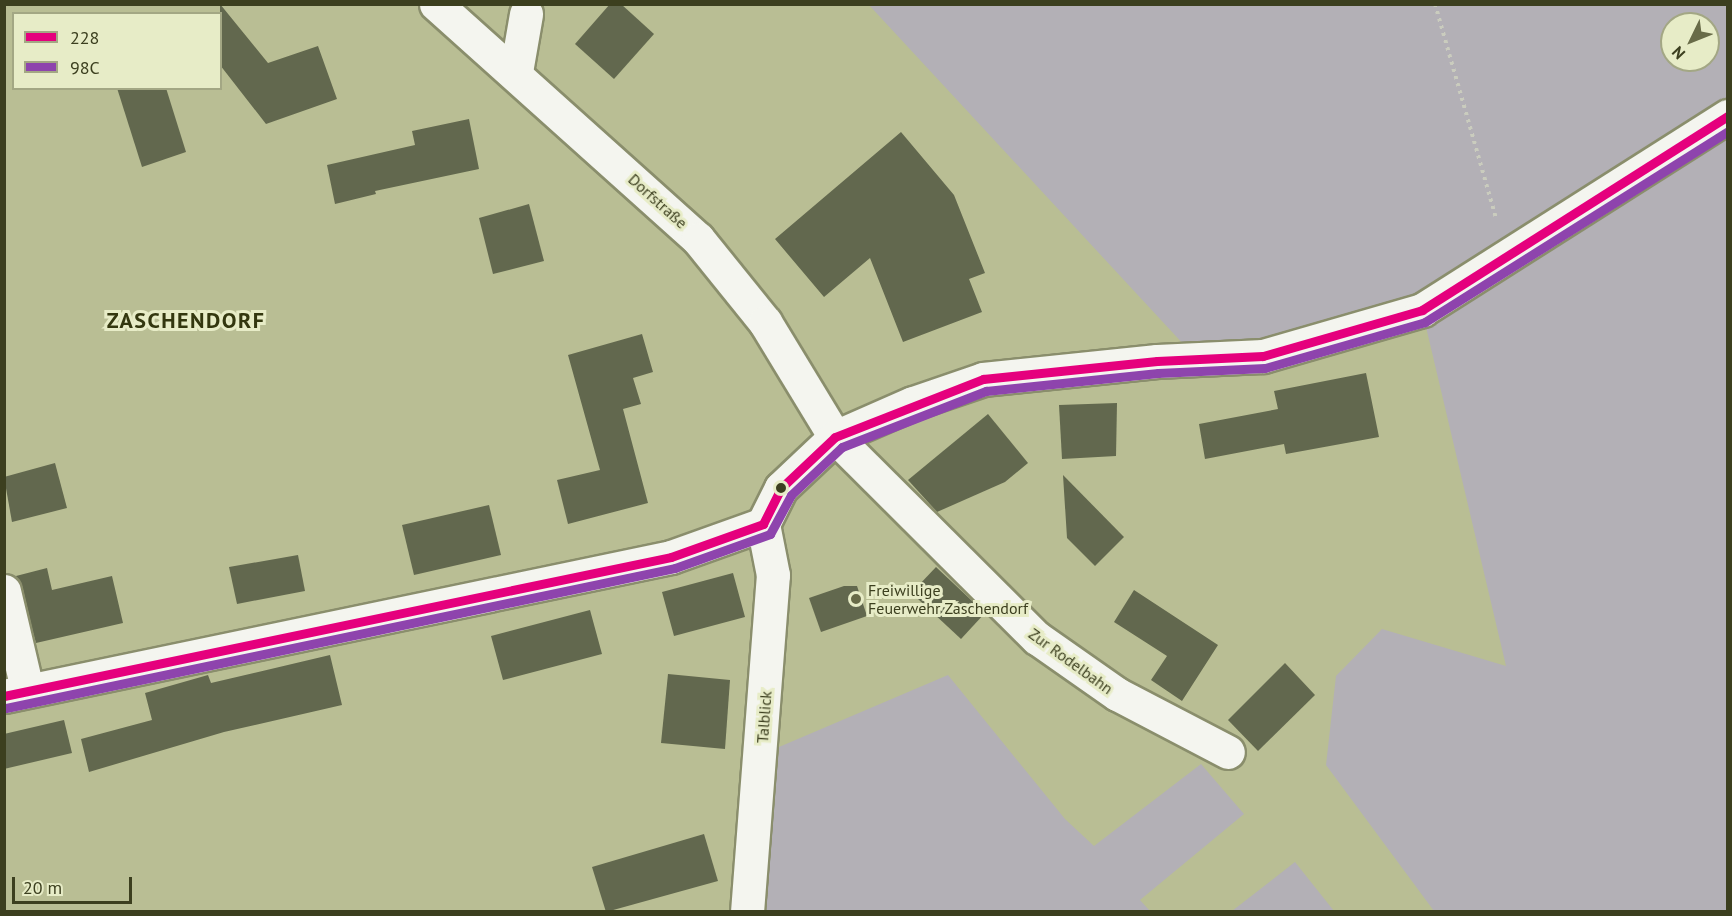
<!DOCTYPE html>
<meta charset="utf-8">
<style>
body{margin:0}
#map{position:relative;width:1732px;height:916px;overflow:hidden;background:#b9be94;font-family:"PT Sans",sans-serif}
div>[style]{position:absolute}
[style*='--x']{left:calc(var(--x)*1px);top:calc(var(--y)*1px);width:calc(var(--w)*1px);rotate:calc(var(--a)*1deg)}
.green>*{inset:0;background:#b3b0b6}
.building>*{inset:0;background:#62684e}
.path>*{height:4px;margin-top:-2px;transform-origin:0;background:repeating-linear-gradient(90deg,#caccbe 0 3px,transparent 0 7.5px)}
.roads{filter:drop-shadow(2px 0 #8a8e6c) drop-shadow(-2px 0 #8a8e6c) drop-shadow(0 2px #8a8e6c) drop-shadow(0 -2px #8a8e6c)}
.minor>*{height:33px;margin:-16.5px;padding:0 16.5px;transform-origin:16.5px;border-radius:16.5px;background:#f4f5ef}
.bus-1>*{height:9px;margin:-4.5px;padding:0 4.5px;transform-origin:4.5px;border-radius:4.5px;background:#e5007d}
.bus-2>*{height:9px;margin:-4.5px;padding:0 4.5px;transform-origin:4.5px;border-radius:4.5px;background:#8e44ad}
.dots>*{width:16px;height:16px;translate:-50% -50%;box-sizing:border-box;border:3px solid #e7ecc7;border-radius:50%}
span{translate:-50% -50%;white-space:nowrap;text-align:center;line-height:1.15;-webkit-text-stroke:6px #e7ecc7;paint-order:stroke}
.street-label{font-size:16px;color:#3c3f1f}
.poi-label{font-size:16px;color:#3c3f1f}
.left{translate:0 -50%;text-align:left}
.district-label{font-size:22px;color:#33370f;font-weight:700;letter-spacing:1.5px}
.frame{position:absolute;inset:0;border:6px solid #3c3f1f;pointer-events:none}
.legend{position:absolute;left:12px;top:12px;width:210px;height:78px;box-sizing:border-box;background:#e7ecc7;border:2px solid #a3a784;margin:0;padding:8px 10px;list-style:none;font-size:18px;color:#3c3f1f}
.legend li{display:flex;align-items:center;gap:12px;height:30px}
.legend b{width:30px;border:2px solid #a3a784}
.north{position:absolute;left:1660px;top:12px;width:60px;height:60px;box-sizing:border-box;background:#e7ecc7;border:2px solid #a3a784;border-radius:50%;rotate:227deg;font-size:16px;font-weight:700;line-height:24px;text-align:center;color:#3c3f1f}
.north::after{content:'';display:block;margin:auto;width:21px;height:27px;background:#686b48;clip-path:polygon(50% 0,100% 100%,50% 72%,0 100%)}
.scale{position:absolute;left:12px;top:877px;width:120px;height:27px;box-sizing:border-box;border:3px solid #3c3f1f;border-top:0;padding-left:8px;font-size:18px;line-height:21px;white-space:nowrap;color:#3c3f1f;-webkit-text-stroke:4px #e7ecc7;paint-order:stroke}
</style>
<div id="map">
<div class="green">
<i style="clip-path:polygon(evenodd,869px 5px,1727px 5px,1727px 99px,1418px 294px,1257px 341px,1186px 347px,869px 5px,1672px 24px,1708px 24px,1708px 60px,1672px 60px,1672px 24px)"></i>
<i style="clip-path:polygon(1727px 116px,1727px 911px,1434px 911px,1326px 765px,1336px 676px,1382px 629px,1506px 666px,1422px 310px)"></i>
<i style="clip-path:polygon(948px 675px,1065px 819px,1094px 846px,1201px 764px,1244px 814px,1140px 900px,1150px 911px,764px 911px,779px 747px)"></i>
<i style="clip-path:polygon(1295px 862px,1334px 911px,1232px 911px)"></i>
</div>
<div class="building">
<i style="clip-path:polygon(220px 4px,268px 63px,318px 46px,337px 99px,266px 124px,220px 65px)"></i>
<i style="clip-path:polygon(610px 4px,621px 4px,654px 34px,614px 79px,575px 44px)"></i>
<i style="clip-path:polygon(117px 88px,166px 88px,186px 152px,142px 167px)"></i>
<i style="clip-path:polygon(469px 119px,479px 169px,375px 191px,376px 194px,335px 204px,327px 165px,415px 145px,412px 131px)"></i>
<i style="clip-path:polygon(901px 132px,954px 195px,985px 273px,969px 279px,982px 312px,903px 342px,870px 258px,824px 297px,775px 239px)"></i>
<i style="clip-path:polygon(529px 204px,544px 261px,493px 274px,479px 218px)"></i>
<i style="clip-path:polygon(642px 334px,653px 372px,633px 378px,641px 404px,623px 409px,648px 503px,568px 524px,557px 480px,600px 470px,568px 355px)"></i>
<i style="clip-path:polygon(1366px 373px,1379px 437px,1286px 454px,1284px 444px,1205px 459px,1199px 424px,1278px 409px,1274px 391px)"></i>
<i style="clip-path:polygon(1117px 403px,1116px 456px,1062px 459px,1059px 405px)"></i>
<i style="clip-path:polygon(988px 414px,1028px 463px,1005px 482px,937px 512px,908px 480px)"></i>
<i style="clip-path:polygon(55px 463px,67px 508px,12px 522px,4px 477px)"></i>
<i style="clip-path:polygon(1063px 475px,1124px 537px,1095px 566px,1067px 538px)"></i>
<i style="clip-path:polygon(489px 505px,501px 555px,414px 575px,402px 525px)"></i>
<i style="clip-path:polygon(298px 555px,305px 591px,237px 604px,229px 567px)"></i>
<i style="clip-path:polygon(936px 567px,985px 613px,961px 639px,918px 599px,918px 586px)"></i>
<i style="clip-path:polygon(47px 568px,52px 590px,112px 576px,123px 623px,36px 643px,16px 576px)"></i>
<i style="clip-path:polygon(733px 573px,745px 617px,674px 636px,662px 592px)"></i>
<i style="clip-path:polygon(844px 586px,857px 586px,867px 616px,821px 632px,809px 598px)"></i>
<i style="clip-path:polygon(1134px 590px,1218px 645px,1182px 701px,1151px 680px,1167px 656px,1114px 622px)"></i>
<i style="clip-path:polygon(590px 610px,602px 654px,503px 680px,491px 636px)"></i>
<i style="clip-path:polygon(330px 655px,342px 705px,224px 732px,89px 772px,81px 739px,152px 720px,145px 693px,208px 675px,211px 683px)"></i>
<i style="clip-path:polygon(1285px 663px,1315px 695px,1258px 751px,1228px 720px)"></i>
<i style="clip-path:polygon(668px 674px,730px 680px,725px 749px,661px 743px)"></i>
<i style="clip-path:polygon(64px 720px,72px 753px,4px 769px,4px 734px)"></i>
<i style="clip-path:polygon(704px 834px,718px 881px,606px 912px,592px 867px)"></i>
</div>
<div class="path">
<i style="--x:1435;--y:4;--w:223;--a:74.1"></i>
</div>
<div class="roads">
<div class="minor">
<i style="--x:436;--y:4;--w:352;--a:41.9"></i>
<i style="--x:698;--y:239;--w:107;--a:51.1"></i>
<i style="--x:765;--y:322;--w:135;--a:58.7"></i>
<i style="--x:835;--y:437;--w:285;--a:44.9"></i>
<i style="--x:1037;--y:638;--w:98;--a:35"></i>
<i style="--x:1117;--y:694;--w:125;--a:27.6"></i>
<i style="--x:516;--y:72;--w:59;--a:-80.2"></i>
<i style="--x:4;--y:591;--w:101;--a:76.8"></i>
<i style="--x:4;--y:696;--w:681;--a:-11.77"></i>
<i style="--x:671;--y:557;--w:98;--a:-19.7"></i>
<i style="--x:763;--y:524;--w:40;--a:-63.4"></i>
<i style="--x:781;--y:488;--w:74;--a:-43.4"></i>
<i style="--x:835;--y:437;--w:85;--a:-23.6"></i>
<i style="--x:913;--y:403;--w:74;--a:-18.9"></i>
<i style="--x:983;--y:379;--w:175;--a:-5.9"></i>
<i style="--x:1157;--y:361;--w:106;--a:-2.7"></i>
<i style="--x:1263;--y:356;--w:166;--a:-16.1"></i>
<i style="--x:1422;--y:310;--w:362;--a:-32.4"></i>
<i style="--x:747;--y:912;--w:338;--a:-85.6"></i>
<i style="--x:773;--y:575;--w:52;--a:-101.1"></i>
</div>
</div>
<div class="bus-1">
<i style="--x:4;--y:696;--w:681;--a:-11.77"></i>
<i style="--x:671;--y:557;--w:98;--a:-19.7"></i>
<i style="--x:763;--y:524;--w:40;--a:-63.4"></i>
<i style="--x:781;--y:488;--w:74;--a:-43.4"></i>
<i style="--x:835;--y:437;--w:159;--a:-21.4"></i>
<i style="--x:983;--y:379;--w:175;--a:-5.9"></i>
<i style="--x:1157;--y:361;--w:106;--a:-2.7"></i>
<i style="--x:1263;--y:356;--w:166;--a:-16.1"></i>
<i style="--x:1422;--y:310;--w:362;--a:-32.4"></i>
</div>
<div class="bus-2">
<i style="--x:6;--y:708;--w:683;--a:-11.82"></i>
<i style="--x:675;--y:568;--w:101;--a:-19.7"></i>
<i style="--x:770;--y:534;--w:44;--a:-61.7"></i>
<i style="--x:791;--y:495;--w:70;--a:-43.3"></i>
<i style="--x:842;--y:447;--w:155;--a:-21.3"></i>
<i style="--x:986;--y:391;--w:173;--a:-6"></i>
<i style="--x:1158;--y:373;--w:107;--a:-2.7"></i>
<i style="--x:1265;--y:368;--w:166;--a:-16"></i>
<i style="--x:1425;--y:322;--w:358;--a:-32.2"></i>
</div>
<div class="dots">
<i style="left:781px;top:488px;background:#3c3f1f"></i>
<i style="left:856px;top:599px;background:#686b48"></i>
</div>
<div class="street-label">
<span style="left:658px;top:201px;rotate:42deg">Dorfstraße</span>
<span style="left:1071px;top:661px;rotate:36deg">Zur Rodelbahn</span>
<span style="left:764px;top:717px;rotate:-86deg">Talblick</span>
</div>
<div class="poi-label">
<span class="left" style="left:868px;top:599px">Freiwillige<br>Feuerwehr Zaschendorf</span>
</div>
<div class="district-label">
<span style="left:186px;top:321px">ZASCHENDORF</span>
</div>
<div class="frame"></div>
<ul class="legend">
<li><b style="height:8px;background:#e5007d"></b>228</li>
<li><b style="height:8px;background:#8e44ad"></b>98C</li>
</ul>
<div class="north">N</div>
<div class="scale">20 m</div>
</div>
